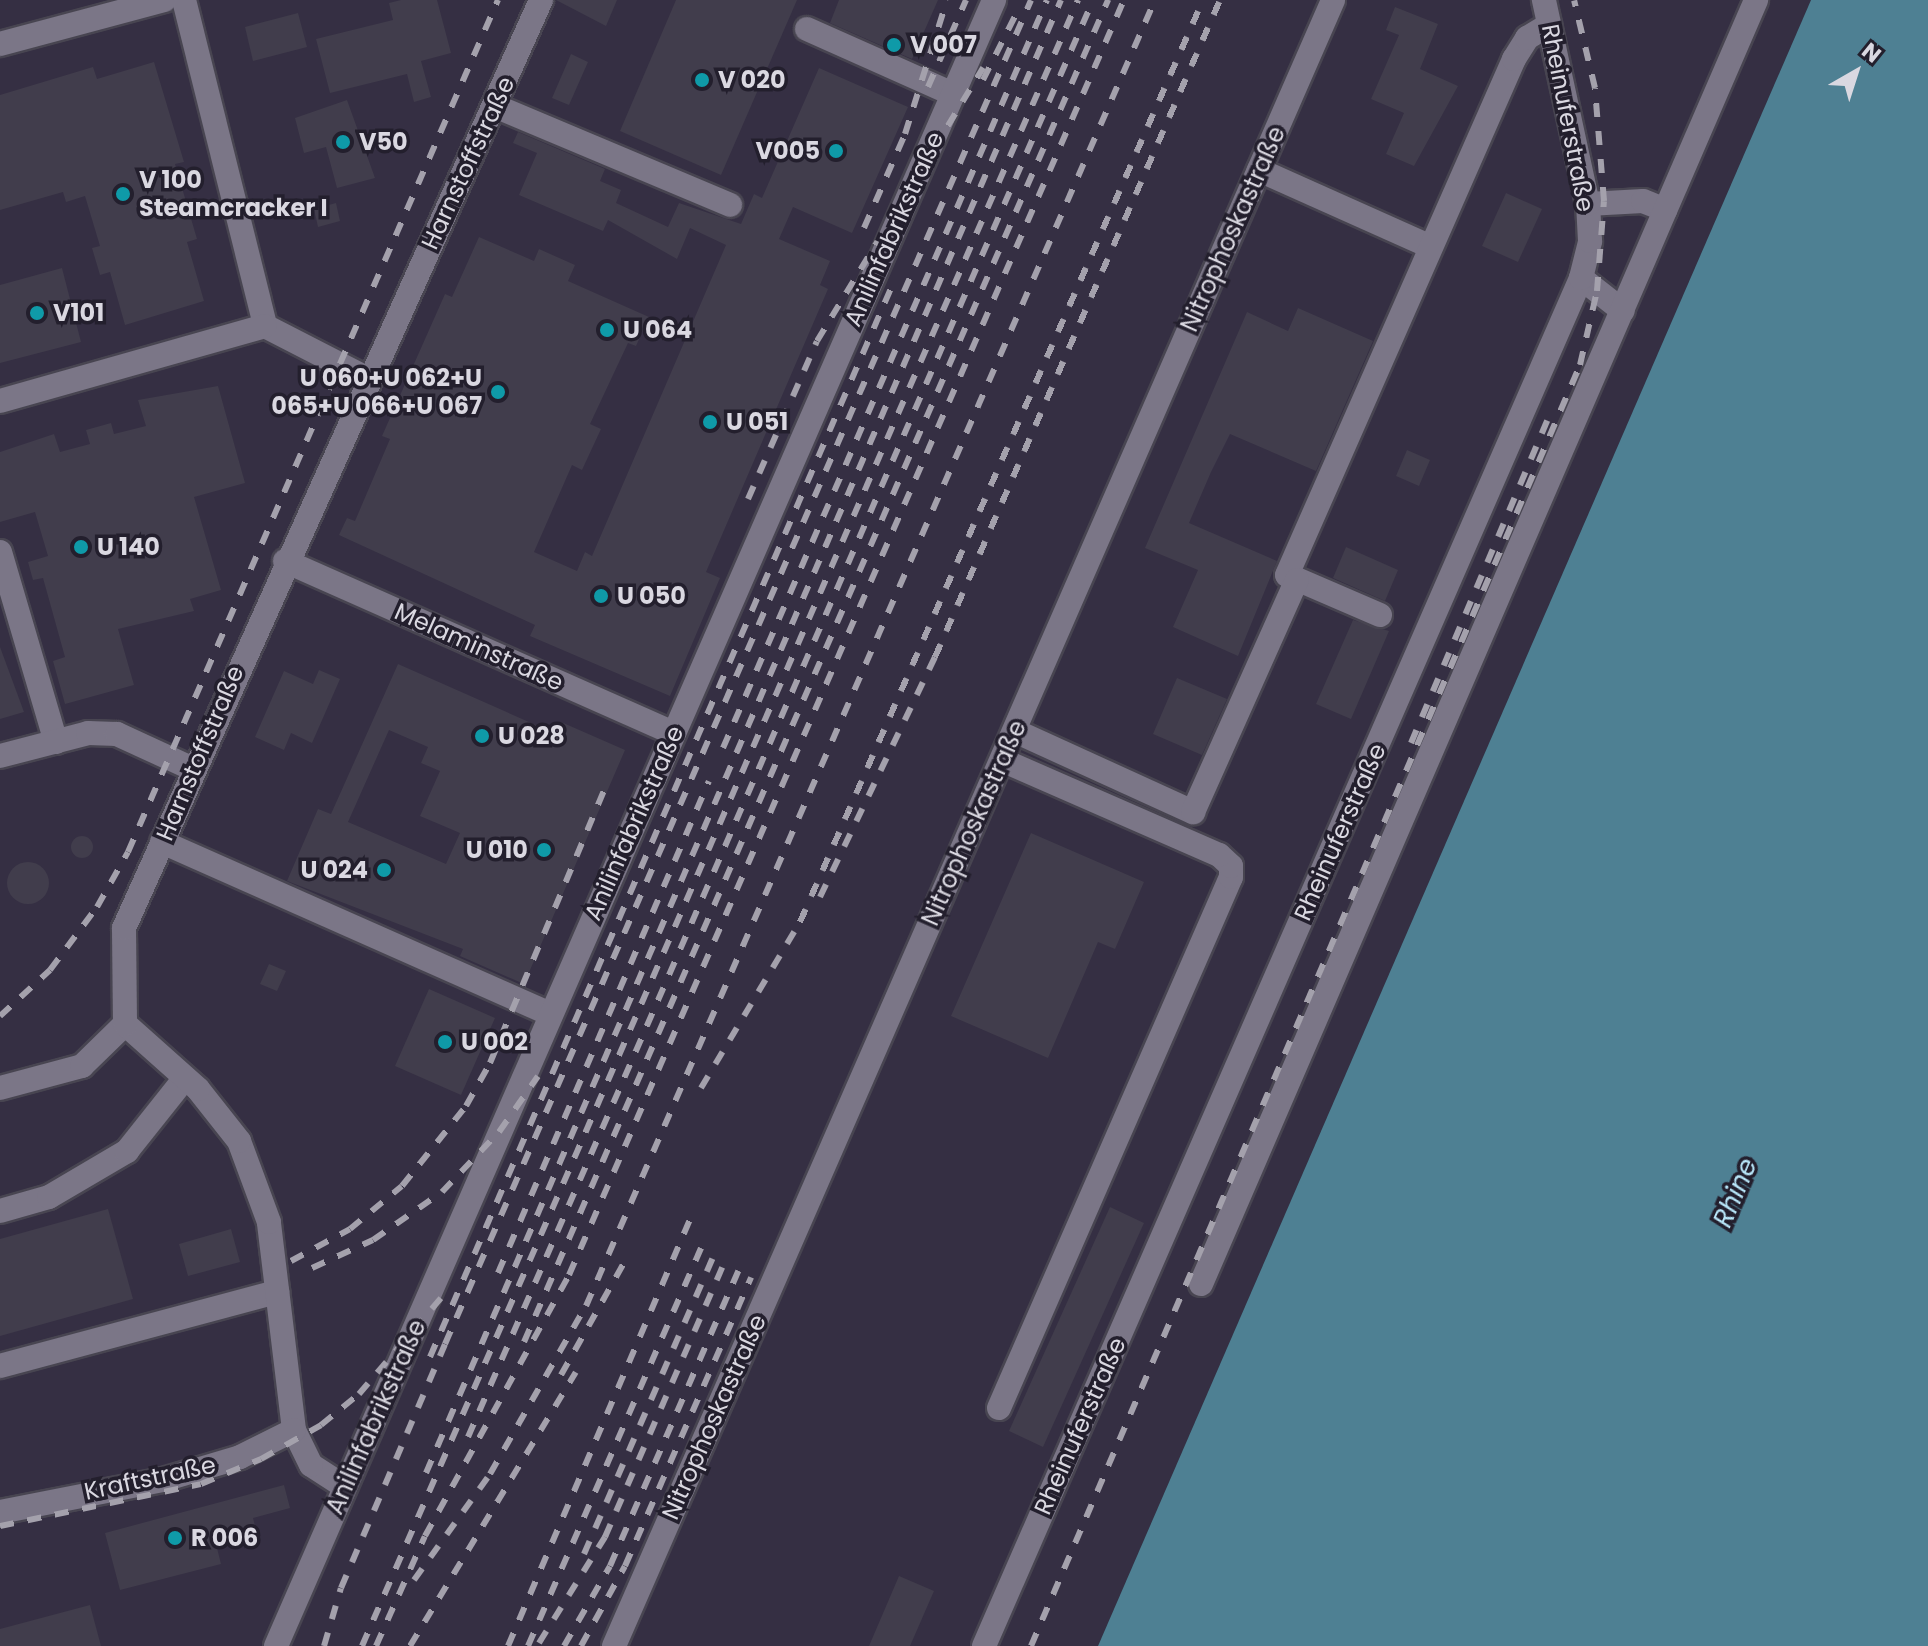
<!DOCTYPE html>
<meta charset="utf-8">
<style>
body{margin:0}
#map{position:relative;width:1928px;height:1646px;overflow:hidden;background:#2d2937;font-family:Poppins,sans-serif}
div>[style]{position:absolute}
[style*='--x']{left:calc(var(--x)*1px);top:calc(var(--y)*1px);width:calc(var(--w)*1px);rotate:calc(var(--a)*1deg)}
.built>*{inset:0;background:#352f43}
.water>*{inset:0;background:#4e8093}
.building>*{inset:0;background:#413d4c}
.round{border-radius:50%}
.roads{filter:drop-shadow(2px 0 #484551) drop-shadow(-2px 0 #484551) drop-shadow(0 2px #484551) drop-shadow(0 -2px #484551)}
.minor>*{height:24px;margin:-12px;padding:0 12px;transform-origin:12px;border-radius:12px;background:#7b7687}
.rail>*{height:6px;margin-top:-3px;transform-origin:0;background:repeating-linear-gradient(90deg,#a4a1ac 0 14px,transparent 0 28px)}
.dots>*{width:22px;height:22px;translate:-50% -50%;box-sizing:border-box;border:4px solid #231f2d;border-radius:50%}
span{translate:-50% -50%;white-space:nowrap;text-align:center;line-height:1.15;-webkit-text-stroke:7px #231f2d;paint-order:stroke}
.poi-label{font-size:24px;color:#dad8e1;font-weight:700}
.left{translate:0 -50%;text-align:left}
.right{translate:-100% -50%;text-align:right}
.street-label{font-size:24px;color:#dad8e1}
.water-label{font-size:26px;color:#b8e6f9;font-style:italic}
.north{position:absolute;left:1816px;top:32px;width:80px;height:80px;-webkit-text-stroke:6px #231f2d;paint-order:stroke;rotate:39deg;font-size:22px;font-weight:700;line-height:32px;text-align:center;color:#dad8e1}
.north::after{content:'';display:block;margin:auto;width:28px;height:36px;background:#dad8e1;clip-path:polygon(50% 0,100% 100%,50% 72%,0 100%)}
</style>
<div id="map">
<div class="built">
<i style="clip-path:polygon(0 0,1811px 0,1098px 1646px,0 1646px)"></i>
</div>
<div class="water">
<i style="clip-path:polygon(1811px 0,1928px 0,1928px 1646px,1098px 1646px)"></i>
</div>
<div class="building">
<i style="clip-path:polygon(401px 0,437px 0,451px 53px,421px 61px,431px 97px,414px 102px,407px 74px,330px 93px,316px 39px,393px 20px,389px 3px)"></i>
<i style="clip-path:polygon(556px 0,617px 0,606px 26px)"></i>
<i style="clip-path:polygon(676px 0,797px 0,721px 175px,620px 131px)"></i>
<i style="clip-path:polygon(839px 0,938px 0,912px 59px,830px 23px)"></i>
<i style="clip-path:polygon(1395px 7px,1438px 24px,1420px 69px,1458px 86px,1414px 166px,1386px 154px,1404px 113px,1371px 99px,1399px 35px,1386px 30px)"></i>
<i style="clip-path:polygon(298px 13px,307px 47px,253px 61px,245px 27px)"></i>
<i style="clip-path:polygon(571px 54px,588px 62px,569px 105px,552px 98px)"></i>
<i style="clip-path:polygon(154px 62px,184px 162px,175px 164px,197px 239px,187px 242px,204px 301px,125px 325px,110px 272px,100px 275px,92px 248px,100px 246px,85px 196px,66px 202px,63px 192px,0 210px,0 95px,93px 67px,97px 79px)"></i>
<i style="clip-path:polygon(819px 68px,908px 107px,852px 233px,793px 207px,779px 239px,830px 261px,820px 285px,828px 289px,706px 572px,720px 578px,670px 696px,530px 636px,535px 625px,339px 535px,347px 518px,355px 521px,390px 439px,382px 436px,445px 294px,452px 297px,479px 237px,534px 261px,539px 249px,575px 265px,568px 281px,649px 317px,636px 346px,628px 343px,590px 424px,601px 429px,582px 470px,572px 465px,534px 552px,577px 571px,585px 552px,592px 556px,726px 245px,690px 228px,677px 259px,608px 220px,603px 231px,519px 195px,537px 153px,513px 143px,518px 132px,605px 169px,600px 181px,621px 190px,616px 203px,668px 227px,679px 203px,741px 224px,754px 194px,762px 198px)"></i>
<i style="clip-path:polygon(347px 100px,375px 178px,337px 188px,326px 147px,304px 153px,295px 118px)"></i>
<i style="clip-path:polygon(1506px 193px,1542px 209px,1518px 262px,1482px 246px)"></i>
<i style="clip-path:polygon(336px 203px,340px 221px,318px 227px,314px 209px)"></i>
<i style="clip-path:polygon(62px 268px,81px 342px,0 363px,0 285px)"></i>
<i style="clip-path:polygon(1298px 308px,1373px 341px,1316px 471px,1230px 434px,1211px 472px,1189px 523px,1277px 561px,1238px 656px,1173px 627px,1198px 570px,1145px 548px,1247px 312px,1288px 331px)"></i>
<i style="clip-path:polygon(218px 386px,245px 483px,194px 497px,221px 590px,190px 599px,194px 611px,118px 629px,134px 685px,65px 704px,53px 661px,65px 657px,43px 578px,33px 580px,28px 562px,48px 556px,35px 512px,0 522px,0 452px,54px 434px,60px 452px,90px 444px,86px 430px,111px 423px,114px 434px,146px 426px,138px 400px)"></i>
<i style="clip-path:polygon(1407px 450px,1430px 460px,1419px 486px,1396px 476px)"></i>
<i style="clip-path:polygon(1346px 547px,1398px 570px,1385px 601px,1333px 578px)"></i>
<i style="clip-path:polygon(1353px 620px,1389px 631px,1351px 719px,1316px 704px)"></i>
<i style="clip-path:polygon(0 647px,24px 712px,0 719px)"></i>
<i style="clip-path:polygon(evenodd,398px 664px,556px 734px,561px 722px,625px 750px,524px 984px,460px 956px,463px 949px,287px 881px,318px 809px,331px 814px,398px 664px,389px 730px,428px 747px,421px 763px,440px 771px,420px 816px,460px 833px,446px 864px,348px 822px,389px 730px)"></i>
<i style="clip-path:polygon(319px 670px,340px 679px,312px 743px,291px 733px,284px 750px,255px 737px,284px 671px,313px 684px)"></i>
<i style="clip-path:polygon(1177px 678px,1227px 699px,1202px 755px,1153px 734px)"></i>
<i style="clip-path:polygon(1031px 833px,1144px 882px,1115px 949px,1098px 942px,1048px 1058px,951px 1016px)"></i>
<i class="round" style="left:71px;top:836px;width:22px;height:22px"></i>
<i class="round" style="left:7px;top:862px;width:42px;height:42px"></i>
<i style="clip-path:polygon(269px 964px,286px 971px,277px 991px,260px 984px)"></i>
<i style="clip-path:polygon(429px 989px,495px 1018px,461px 1095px,395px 1066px)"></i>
<i style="clip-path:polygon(1110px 1207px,1144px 1223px,1043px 1447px,1009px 1431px)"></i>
<i style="clip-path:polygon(108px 1209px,133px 1299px,0 1336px,0 1239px)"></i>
<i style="clip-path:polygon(231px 1229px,240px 1262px,188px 1276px,179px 1244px)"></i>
<i style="clip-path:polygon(284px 1485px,290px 1508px,253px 1518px,256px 1530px,217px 1548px,221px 1564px,120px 1590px,105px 1533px)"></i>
<i style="clip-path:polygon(899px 1576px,934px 1591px,910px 1646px,869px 1646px)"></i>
<i style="clip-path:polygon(90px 1605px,101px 1646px,0 1646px,0 1629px)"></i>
</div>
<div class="roads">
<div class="minor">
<i style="--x:184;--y:0;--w:336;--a:76"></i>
<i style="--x:807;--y:29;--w:160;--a:24"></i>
<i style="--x:0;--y:44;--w:170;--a:-15"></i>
<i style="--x:495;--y:106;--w:255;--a:22.8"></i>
<i style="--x:1259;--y:170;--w:188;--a:24.1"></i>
<i style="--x:1588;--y:204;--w:55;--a:-3.1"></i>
<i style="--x:1643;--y:201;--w:24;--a:22"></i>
<i style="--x:1581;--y:278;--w:53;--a:38.2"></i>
<i style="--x:265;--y:326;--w:116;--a:27.2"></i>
<i style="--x:0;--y:401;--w:275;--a:-15.8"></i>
<i style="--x:0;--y:552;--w:198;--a:73.6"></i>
<i style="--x:285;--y:561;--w:425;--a:23.9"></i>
<i style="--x:1380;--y:615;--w:101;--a:-156.7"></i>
<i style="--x:1287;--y:575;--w:564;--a:-66.25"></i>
<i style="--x:1514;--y:59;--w:25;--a:-58"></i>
<i style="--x:1527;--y:38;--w:26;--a:-31"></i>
<i style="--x:1015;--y:731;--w:196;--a:24.5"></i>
<i style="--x:1193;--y:812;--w:254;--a:-65.9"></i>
<i style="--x:0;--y:756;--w:91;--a:-14.6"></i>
<i style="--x:88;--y:733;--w:29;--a:2"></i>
<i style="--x:117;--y:734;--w:84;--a:24.7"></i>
<i style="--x:162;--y:842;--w:425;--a:23.9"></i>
<i style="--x:0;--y:1088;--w:85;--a:-15"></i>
<i style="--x:82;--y:1066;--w:60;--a:-44.3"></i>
<i style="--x:0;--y:1211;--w:51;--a:-15.9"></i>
<i style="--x:49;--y:1197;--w:91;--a:-30.5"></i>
<i style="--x:127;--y:1151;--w:93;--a:-51.5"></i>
<i style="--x:1201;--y:1284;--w:1399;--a:-66.62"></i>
<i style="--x:0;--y:1366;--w:287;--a:-15"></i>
<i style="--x:999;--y:1408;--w:579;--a:-66.4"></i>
<i style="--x:1231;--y:877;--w:11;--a:-90"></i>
<i style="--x:1231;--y:866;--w:16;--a:-137"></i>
<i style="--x:1219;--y:855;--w:237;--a:-156.4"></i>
<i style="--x:345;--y:1487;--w:40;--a:-147.1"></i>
<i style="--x:311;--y:1465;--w:39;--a:-116"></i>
<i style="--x:294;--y:1430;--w:209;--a:-96.9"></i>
<i style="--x:269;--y:1222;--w:86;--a:-110.3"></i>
<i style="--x:239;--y:1141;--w:66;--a:-128.3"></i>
<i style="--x:198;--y:1089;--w:98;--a:-138.3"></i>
<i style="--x:125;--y:1024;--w:96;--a:-90.6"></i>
<i style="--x:124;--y:928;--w:1017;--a:-65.8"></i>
<i style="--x:0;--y:1512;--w:166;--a:-11.1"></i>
<i style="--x:163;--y:1480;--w:80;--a:-16.6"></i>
<i style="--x:240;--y:1457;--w:60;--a:-26.6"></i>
<i style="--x:276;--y:1646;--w:1796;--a:-66.43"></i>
<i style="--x:614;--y:1646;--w:1796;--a:-66.4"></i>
<i style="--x:984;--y:1646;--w:1493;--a:-66.42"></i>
<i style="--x:1581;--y:278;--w:38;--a:-76"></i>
<i style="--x:1590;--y:241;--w:37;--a:-93"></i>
<i style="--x:1588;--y:204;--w:209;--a:-102.2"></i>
</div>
</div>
<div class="rail">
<i style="--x:983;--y:80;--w:72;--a:-63.4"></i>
<i style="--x:928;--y:87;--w:95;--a:-66.4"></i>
<i style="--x:864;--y:228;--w:103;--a:-66.4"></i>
<i style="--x:905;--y:134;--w:140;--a:-72.6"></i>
<i style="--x:748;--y:499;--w:172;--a:-66.4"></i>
<i style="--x:817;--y:341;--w:320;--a:-58.7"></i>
<i style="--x:1411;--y:743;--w:355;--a:-67.1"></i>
<i style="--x:723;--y:748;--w:815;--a:-66.58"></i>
<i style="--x:820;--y:897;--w:266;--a:-64.4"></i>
<i style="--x:935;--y:657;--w:716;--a:-66.55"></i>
<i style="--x:0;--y:1016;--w:68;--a:-42.6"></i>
<i style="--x:50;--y:970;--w:79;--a:-53.3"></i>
<i style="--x:97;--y:907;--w:63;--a:-60.6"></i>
<i style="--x:128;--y:852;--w:929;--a:-66.53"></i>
<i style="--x:701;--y:1088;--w:193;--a:-59.2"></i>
<i style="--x:800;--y:922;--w:1006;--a:-66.39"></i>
<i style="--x:291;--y:1261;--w:67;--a:-28.5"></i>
<i style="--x:350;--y:1229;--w:67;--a:-39.6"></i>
<i style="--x:402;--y:1186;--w:102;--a:-51.3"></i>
<i style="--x:466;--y:1106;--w:49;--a:-60.8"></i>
<i style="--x:490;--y:1063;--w:296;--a:-67.3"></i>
<i style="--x:312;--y:1268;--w:67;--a:-24.7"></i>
<i style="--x:373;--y:1240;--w:84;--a:-34.8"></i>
<i style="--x:442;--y:1192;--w:83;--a:-46.5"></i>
<i style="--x:499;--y:1132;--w:68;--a:-55.1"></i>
<i style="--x:498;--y:1273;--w:535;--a:-66.79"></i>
<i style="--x:524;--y:1342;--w:1464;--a:-66.48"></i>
<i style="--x:430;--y:1357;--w:1172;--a:-66.67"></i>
<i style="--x:561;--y:1375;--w:133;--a:-60.7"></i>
<i style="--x:468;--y:1437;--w:1567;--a:-66.49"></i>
<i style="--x:426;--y:1473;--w:1604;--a:-66.68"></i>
<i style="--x:490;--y:1474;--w:193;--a:-60.3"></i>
<i style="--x:586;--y:1306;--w:1425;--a:-66.46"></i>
<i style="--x:0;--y:1526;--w:205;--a:-11.8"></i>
<i style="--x:201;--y:1484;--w:65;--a:-22.6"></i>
<i style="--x:261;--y:1459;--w:69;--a:-29.5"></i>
<i style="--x:321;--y:1425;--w:49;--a:-39.2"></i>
<i style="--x:359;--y:1394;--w:134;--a:-49.5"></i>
<i style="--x:584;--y:1554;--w:326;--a:-66.5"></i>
<i style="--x:414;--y:1580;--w:140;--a:-54.3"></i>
<i style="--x:539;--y:1643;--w:125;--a:-58.1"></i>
<i style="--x:605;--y:1537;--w:303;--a:-66.5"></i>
<i style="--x:324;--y:1646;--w:60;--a:-73.7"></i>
<i style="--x:341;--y:1588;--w:265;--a:-66.9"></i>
<i style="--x:445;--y:1344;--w:1466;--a:-66.44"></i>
<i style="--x:362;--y:1646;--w:1795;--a:-66.49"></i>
<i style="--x:376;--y:1646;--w:120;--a:-66"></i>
<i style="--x:425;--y:1536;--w:298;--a:-61.1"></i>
<i style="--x:569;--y:1275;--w:1391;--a:-66.48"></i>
<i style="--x:410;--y:1646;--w:320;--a:-58.8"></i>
<i style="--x:508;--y:1646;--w:472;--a:-66.9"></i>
<i style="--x:528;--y:1646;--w:434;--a:-66.5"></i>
<i style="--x:564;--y:1646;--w:92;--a:-60.1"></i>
<i style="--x:610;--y:1566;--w:322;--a:-66.5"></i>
<i style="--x:581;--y:1646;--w:91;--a:-61.2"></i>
<i style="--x:625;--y:1566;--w:315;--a:-66.4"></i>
<i style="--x:1031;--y:1646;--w:1394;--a:-66.8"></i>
<i style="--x:1580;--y:365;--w:76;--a:-77.1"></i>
<i style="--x:1597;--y:291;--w:90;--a:-85.6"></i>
<i style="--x:1604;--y:201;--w:113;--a:-94.6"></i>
<i style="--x:1595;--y:88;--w:90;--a:-103.4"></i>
</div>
<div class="dots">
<i style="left:894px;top:45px;background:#0f9aa8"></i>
<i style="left:702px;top:80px;background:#0f9aa8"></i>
<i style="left:343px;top:142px;background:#0f9aa8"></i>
<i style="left:836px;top:151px;background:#0f9aa8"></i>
<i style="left:123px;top:194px;background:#0f9aa8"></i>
<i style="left:37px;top:313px;background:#0f9aa8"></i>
<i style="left:607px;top:330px;background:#0f9aa8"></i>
<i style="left:498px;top:392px;background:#0f9aa8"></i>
<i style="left:710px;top:422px;background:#0f9aa8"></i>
<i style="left:81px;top:547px;background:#0f9aa8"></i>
<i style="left:601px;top:596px;background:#0f9aa8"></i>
<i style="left:482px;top:736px;background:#0f9aa8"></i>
<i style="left:544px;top:850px;background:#0f9aa8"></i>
<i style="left:384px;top:870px;background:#0f9aa8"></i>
<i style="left:445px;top:1042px;background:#0f9aa8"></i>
<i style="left:175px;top:1538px;background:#0f9aa8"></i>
</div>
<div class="poi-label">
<span class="left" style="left:910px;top:45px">V 007</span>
<span class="left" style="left:718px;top:80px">V 020</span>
<span class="left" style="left:359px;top:142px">V50</span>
<span class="right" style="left:820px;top:151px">V005</span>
<span class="left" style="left:139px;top:194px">V 100<br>Steamcracker I</span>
<span class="left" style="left:53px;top:313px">V101</span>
<span class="left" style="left:623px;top:330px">U 064</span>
<span class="right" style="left:482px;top:392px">U 060+U 062+U<br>065+U 066+U 067</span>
<span class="left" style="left:726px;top:422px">U 051</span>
<span class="left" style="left:97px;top:547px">U 140</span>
<span class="left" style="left:617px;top:596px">U 050</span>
<span class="left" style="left:498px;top:736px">U 028</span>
<span class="right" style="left:528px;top:850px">U 010</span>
<span class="right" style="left:368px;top:870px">U 024</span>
<span class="left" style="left:461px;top:1042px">U 002</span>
<span class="left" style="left:191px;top:1538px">R 006</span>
</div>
<div class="street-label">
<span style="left:1568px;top:118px;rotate:79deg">Rheinuferstraße</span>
<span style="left:468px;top:163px;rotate:-65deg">Harnstoffstraße</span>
<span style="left:894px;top:229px;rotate:-66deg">Anilinfabrikstraße</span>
<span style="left:1233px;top:229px;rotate:-66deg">Nitrophoskastraße</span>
<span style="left:479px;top:647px;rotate:24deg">Melaminstraße</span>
<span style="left:200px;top:753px;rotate:-67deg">Harnstoffstraße</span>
<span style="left:634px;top:823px;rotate:-66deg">Anilinfabrikstraße</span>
<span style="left:974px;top:823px;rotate:-66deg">Nitrophoskastraße</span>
<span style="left:1340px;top:832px;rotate:-66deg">Rheinuferstraße</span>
<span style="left:376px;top:1417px;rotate:-66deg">Anilinfabrikstraße</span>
<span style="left:714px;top:1417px;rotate:-66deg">Nitrophoskastraße</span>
<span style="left:1080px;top:1426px;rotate:-66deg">Rheinuferstraße</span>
<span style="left:150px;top:1478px;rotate:-12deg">Kraftstraße</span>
</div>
<div class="water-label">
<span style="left:1736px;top:1193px;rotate:-67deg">Rhine</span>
</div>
<div class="north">N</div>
</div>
